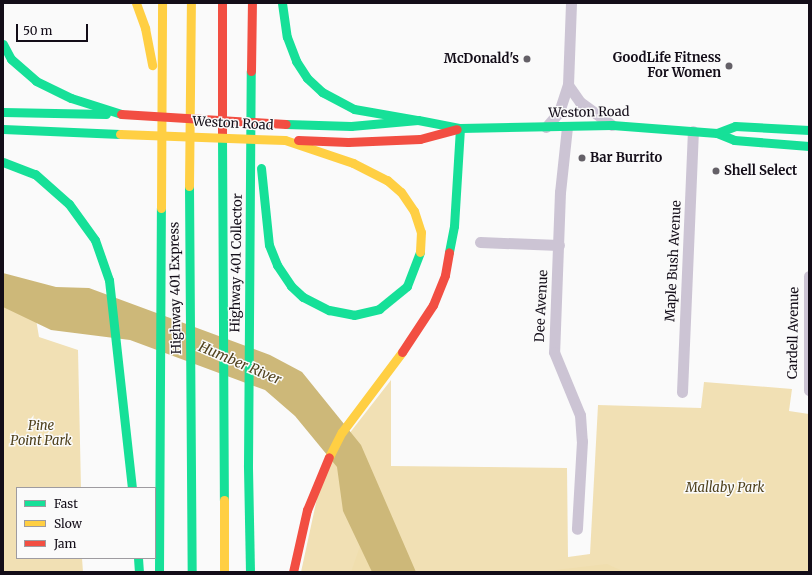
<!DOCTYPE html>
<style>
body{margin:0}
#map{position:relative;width:812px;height:575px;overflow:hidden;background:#fafafa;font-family:Merriweather,serif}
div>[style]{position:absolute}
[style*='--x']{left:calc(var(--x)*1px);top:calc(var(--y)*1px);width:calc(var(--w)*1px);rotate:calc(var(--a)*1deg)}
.green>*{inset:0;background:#f1e0b4}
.forest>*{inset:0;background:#f0deae}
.water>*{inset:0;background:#cdb879}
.street>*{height:11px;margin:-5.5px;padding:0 5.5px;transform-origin:5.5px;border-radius:5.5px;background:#ccc4d4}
.fast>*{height:9px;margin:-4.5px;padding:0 4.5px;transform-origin:4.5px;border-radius:4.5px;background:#16e098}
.slow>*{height:9px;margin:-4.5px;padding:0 4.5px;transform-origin:4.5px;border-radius:4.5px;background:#ffcf43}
.jam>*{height:9px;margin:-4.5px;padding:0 4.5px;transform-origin:4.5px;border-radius:4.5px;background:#f24e42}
.slow-bridge>*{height:9px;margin:-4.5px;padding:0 4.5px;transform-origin:4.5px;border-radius:4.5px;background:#ffcf43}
.jam-bridge>*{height:9px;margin:-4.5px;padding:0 4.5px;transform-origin:4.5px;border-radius:4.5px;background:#f24e42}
.dots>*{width:11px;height:11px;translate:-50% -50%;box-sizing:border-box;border:2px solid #fafafa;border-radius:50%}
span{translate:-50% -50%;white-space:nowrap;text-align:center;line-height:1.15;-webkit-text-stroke:3px #fafafa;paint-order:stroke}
.poi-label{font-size:13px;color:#130d18;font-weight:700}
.right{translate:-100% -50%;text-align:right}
.left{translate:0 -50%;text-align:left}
.street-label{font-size:13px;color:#130d18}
.park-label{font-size:13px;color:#4e401b;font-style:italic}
.water-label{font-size:14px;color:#50421d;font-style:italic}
.frame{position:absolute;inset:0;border:4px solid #130d18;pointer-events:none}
.legend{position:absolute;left:16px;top:487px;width:140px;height:72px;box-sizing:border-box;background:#fafafa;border:1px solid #9e9ba0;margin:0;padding:5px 7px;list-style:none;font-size:12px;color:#130d18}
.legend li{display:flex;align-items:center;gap:8px;height:20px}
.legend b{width:20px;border:1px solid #9e9ba0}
.scale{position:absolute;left:16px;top:24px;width:72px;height:18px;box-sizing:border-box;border:2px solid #130d18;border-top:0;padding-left:5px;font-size:12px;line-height:14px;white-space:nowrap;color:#130d18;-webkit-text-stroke:3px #fafafa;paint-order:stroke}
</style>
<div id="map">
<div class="green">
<i style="clip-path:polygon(3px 290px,34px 307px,39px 337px,78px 350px,81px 488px,17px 488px,17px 558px,82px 558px,83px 572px,3px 572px)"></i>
<i style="clip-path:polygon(391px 380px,391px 466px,567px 468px,568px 557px,590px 554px,598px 405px,701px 408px,704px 382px,792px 389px,789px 411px,809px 414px,809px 572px,301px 572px,324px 466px)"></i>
</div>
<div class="forest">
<i style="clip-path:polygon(360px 546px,372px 572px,351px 572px)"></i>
<i style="clip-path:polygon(607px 564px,625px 572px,549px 572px,556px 570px)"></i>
</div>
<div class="water">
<i style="clip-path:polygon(3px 273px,56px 287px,89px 288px,270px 355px,302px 372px,361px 445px,416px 572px,372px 572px,343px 511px,337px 467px,295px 416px,265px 390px,130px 340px,51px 330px,3px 307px)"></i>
</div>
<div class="street">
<i style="--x:568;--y:85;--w:21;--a:55"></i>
<i style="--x:580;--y:102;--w:39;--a:36"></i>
<i style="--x:546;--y:127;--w:20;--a:-49"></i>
<i style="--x:559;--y:112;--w:28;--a:-72"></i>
<i style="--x:568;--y:85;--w:82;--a:-87.9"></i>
<i style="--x:567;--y:127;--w:65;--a:96.1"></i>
<i style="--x:560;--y:192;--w:160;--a:92.1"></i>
<i style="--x:554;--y:352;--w:68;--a:67.6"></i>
<i style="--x:580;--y:415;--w:26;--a:86"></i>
<i style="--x:582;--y:441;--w:88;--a:93.3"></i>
<i style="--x:480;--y:242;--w:79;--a:2.2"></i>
<i style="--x:809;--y:276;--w:114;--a:90"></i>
<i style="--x:682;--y:392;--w:261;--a:-87.6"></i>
</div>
<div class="fast">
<i style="--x:282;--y:3;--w:34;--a:82"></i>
<i style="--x:287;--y:37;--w:26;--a:69"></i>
<i style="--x:296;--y:61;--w:20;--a:57"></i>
<i style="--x:307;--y:78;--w:21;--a:43"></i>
<i style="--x:322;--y:92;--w:36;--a:28"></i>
<i style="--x:354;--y:109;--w:65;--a:9.8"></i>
<i style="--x:3;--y:44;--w:17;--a:62"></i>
<i style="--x:11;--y:59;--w:33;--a:41"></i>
<i style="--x:36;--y:81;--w:39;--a:26"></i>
<i style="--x:71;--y:98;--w:52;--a:17.7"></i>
<i style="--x:3;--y:112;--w:103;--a:1.1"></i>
<i style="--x:286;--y:124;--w:65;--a:1.8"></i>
<i style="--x:351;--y:126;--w:67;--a:-5.1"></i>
<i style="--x:418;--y:120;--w:43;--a:10.8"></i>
<i style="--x:460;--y:128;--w:152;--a:-1.1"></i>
<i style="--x:612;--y:125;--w:105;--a:4.4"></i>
<i style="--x:717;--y:133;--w:18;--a:22"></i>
<i style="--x:734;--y:140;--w:75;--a:4.6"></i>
<i style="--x:3;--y:129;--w:117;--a:2.4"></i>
<i style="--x:717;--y:133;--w:19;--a:-21"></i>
<i style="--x:735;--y:126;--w:74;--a:3.1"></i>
<i style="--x:222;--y:136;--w:364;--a:89.7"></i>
<i style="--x:3;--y:162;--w:34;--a:21"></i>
<i style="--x:35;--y:174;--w:45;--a:41.4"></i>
<i style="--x:69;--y:204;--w:44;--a:54.2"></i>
<i style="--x:95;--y:240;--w:42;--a:70.7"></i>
<i style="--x:109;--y:280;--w:209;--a:83.7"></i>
<i style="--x:261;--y:168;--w:77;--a:84.1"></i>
<i style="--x:269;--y:245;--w:22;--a:68"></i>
<i style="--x:277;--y:265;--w:25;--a:56"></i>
<i style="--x:291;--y:286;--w:16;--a:43"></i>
<i style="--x:303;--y:297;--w:29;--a:27"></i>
<i style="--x:329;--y:310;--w:25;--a:11"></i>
<i style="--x:354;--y:315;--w:26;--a:-13"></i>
<i style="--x:379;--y:309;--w:36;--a:-39"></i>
<i style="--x:407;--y:286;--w:36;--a:-69"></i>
<i style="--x:189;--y:186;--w:386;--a:89.6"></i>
<i style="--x:449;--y:252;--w:26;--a:-79"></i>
<i style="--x:454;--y:226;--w:98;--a:-86.5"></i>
<i style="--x:138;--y:558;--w:14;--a:86"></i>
<i style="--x:159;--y:572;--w:364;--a:-89.7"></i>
<i style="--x:250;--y:572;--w:107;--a:-91.1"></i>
<i style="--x:248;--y:465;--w:394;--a:-89.6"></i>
</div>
<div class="slow">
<i style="--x:136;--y:3;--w:27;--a:70"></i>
<i style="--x:145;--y:28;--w:38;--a:79"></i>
<i style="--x:285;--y:140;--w:72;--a:18.7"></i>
<i style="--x:353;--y:163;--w:38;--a:27"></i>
<i style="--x:387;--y:180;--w:18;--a:41"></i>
<i style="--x:401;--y:192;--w:23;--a:56"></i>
<i style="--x:414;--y:211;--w:22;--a:72"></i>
<i style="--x:421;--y:232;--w:20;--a:93"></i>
<i style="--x:189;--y:186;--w:183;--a:-89.4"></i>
<i style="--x:161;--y:208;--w:205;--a:-89.7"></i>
<i style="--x:329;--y:457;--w:28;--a:-63"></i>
<i style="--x:342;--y:432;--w:100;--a:-53.1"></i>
<i style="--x:224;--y:500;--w:72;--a:90"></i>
</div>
<div class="jam">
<i style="--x:222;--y:3;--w:133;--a:90"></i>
<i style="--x:251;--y:71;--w:68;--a:-89.2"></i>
<i style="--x:298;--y:140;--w:50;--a:2.3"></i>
<i style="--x:348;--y:142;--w:72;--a:-2.4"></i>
<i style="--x:420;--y:139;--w:38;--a:-15"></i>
<i style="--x:402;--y:352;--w:56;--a:-56.6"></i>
<i style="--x:433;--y:305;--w:32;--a:-68"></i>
<i style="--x:445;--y:275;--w:23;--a:-80"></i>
<i style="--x:293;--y:572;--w:64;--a:-77.3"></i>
<i style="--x:307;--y:510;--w:57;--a:-67.5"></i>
</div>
<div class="slow-bridge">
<i style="--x:120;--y:134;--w:165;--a:2.1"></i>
</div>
<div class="jam-bridge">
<i style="--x:121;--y:114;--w:165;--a:3.5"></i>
</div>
<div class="dots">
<i style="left:527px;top:59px;background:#646067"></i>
<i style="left:729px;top:66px;background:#646067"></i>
<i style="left:582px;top:158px;background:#646067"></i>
<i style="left:716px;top:171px;background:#646067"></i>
</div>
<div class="poi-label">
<span class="right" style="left:519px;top:59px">McDonald's</span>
<span class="right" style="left:721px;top:66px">GoodLife Fitness<br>For Women</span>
<span class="left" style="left:590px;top:158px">Bar Burrito</span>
<span class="left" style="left:724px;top:171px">Shell Select</span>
</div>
<div class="street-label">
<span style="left:589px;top:113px;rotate:-1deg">Weston Road</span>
<span style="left:233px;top:124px;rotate:3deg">Weston Road</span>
<span style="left:674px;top:261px;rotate:-87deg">Maple Bush Avenue</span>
<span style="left:237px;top:263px;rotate:-89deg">Highway 401 Collector</span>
<span style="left:176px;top:288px;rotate:-91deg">Highway 401 Express</span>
<span style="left:542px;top:306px;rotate:-87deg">Dee Avenue</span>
<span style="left:794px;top:333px;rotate:-89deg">Cardell Avenue</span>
</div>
<div class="park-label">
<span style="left:41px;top:434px">Pine<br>Point Park</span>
<span style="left:725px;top:488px">Mallaby Park</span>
</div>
<div class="water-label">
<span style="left:240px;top:363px;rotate:23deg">Humber River</span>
</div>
<div class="frame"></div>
<ul class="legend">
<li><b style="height:5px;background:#16e098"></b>Fast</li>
<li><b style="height:5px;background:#ffcf43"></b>Slow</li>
<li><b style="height:5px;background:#f24e42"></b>Jam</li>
</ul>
<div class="scale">50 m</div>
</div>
